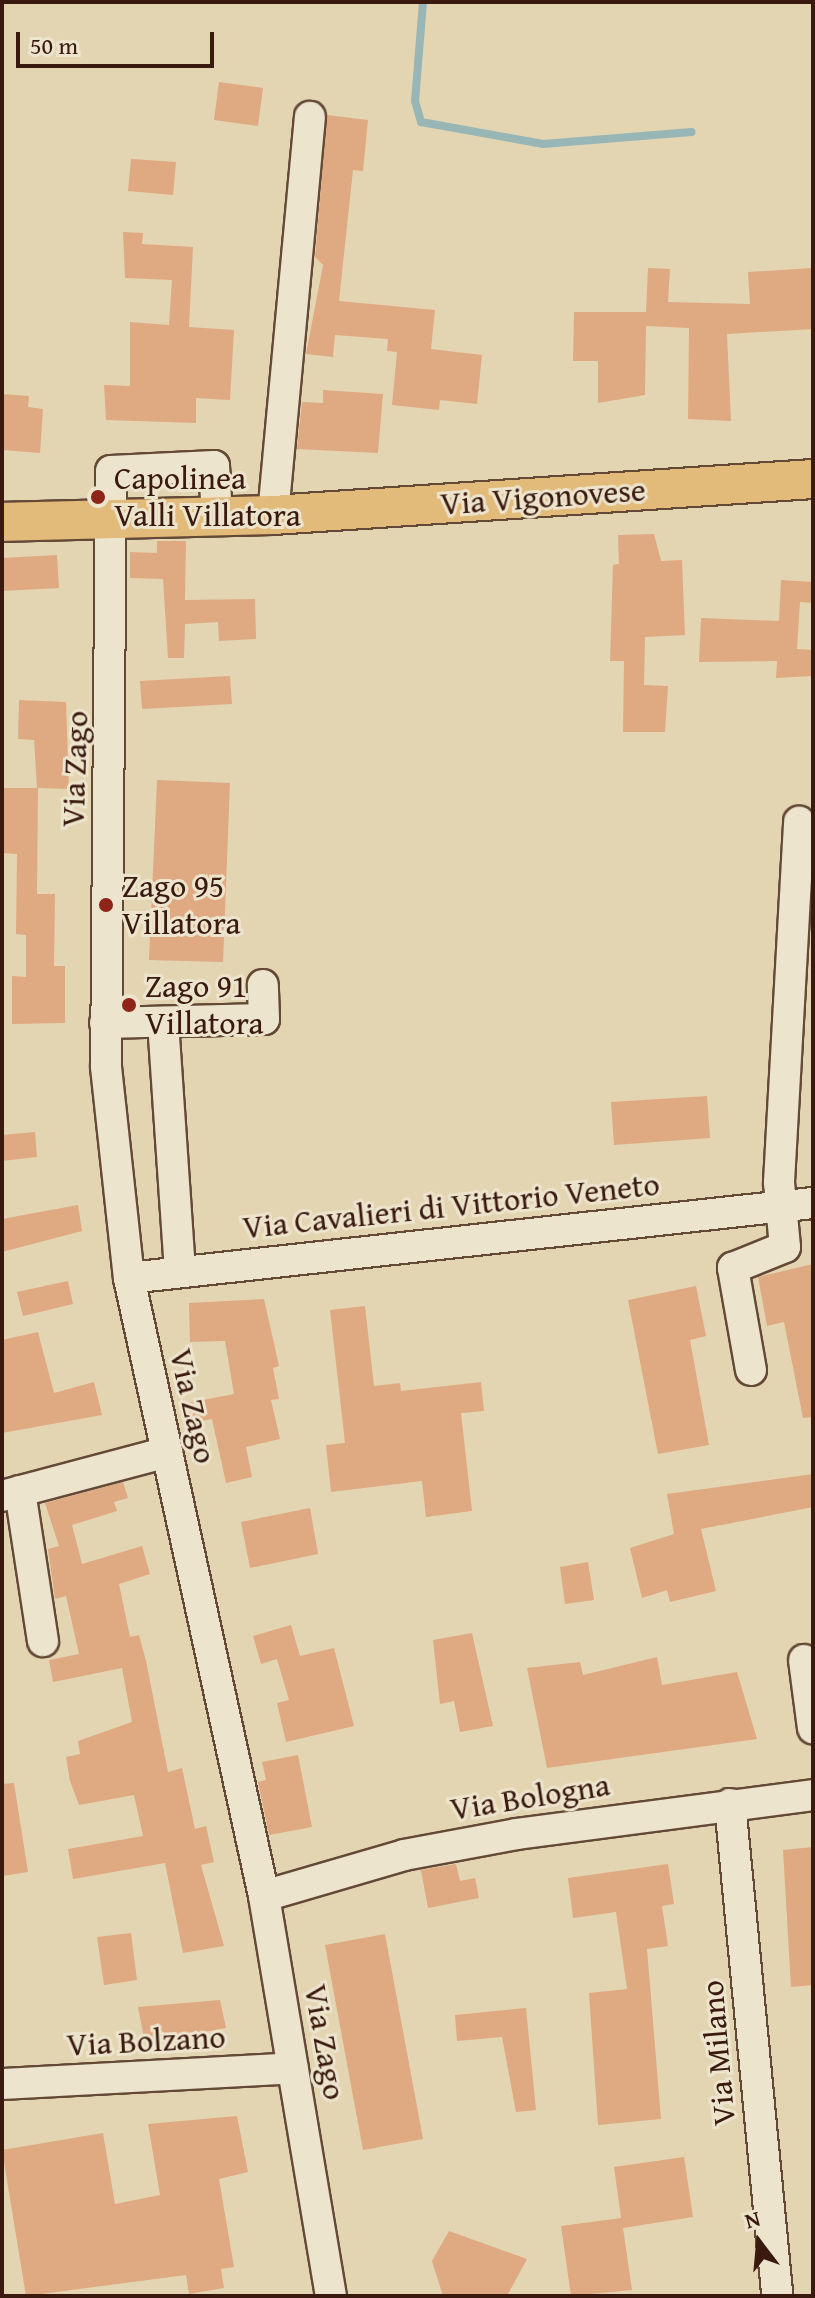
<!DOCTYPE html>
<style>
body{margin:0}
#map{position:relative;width:815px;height:2298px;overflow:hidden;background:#e3d5b2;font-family:"Gentium Book Plus",serif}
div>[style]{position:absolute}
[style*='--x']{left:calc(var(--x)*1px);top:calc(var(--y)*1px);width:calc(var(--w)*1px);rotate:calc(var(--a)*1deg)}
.stream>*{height:8px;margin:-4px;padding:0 4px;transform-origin:4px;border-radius:4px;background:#98b6b6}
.building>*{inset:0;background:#dfa982}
.roads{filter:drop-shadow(2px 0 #644937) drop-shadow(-2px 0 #644937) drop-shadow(0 2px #644937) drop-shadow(0 -2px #644937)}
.minor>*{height:30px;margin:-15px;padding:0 15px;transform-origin:15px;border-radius:15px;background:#ede4cd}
.major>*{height:38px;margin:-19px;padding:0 19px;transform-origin:19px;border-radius:19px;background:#e2ba79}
.dots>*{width:22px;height:22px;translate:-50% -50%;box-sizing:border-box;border:4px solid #ede4cd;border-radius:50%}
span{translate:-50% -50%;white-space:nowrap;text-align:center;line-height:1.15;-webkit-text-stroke:6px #ede4cd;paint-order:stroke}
.poi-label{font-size:32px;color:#3a1a0e}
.left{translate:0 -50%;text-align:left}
.street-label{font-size:32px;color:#3a1a0e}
.frame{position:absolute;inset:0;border:4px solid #3a1a0e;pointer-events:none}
.north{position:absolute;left:719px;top:2202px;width:80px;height:80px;-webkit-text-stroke:6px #ede4cd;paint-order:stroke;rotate:344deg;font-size:22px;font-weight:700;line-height:32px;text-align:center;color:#3a1a0e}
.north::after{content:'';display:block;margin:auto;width:28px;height:36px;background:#3a1a0e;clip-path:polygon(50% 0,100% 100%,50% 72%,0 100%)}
.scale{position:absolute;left:16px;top:32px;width:198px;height:36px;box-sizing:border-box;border:4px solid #3a1a0e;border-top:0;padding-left:10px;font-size:24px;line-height:28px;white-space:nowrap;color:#3a1a0e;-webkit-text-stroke:6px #ede4cd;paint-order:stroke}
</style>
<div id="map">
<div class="stream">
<i style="--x:423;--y:2;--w:99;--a:94.6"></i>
<i style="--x:415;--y:101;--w:22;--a:74"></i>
<i style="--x:421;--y:122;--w:124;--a:10.2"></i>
<i style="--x:543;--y:144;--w:149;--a:-4.6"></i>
</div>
<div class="building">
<i style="clip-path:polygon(219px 82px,263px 88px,258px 126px,214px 120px)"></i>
<i style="clip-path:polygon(327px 115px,368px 120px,363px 171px,353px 170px,339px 301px,435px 310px,431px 349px,482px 355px,477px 404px,440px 400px,439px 410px,392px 405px,397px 352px,387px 351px,388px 339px,335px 335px,333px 357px,306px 354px,323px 265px,315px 257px)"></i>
<i style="clip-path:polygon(131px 159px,176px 162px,173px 195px,128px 191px)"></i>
<i style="clip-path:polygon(123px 232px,143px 233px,142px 244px,193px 247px,189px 327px,234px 330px,230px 400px,196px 398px,196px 423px,106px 420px,104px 385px,130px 386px,130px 322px,169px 325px,172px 280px,125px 278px)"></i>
<i style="clip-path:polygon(648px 268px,670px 269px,668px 302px,750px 304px,748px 272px,813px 268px,813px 329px,727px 334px,731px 421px,688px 419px,689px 328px,646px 326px,645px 395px,598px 403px,598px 361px,573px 361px,574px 312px,646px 312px)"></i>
<i style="clip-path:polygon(323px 390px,383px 394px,378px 453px,297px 449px,302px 402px,323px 403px)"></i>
<i style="clip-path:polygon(2px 394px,29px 396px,28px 407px,43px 409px,40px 453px,2px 450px)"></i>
<i style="clip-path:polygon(654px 534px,661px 561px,682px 560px,685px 635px,645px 637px,644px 685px,668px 686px,665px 732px,623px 732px,624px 661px,610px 661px,613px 565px,619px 564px,618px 535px)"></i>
<i style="clip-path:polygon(157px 541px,186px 541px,185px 600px,255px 599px,256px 639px,219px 641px,218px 622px,185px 624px,184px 658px,168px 658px,163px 579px,130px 578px,130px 552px,157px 553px)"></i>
<i style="clip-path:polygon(57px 555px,59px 588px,2px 591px,2px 558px)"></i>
<i style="clip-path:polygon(781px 580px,813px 582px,813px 603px,800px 602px,797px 649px,813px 650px,813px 676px,776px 678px,777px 661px,699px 662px,701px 618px,779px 621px)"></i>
<i style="clip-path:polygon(230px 676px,232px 704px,142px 709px,140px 681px)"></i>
<i style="clip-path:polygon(19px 700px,66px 702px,69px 789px,38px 788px,37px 894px,55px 894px,54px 966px,65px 966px,65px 1023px,12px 1024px,12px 976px,26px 977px,26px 935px,16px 934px,17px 854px,2px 853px,2px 788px,37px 788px,34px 740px,18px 739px)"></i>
<i style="clip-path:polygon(157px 780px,230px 783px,223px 962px,149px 960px)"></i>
<i style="clip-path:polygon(707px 1096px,710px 1138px,614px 1145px,611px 1102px)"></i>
<i style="clip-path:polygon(35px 1132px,37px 1157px,2px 1161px,2px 1135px)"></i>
<i style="clip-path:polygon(78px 1205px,82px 1231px,2px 1252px,2px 1219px)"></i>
<i style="clip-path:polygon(813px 1264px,813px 1417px,803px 1418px,784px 1322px,767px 1326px,758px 1277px)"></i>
<i style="clip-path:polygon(68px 1281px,73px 1304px,23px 1316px,17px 1292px)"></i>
<i style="clip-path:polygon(696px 1286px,706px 1336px,690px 1340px,709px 1445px,658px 1454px,628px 1300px)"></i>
<i style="clip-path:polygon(264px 1299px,279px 1366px,273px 1368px,279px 1399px,271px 1400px,280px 1439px,246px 1447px,252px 1477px,226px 1483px,212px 1419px,187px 1424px,182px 1404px,234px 1394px,225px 1341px,190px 1342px,189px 1303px)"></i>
<i style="clip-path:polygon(365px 1306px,374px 1386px,400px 1383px,401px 1391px,481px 1382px,484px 1411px,461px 1413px,472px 1511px,426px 1517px,422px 1481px,331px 1492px,326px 1445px,345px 1443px,330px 1310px)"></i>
<i style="clip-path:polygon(38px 1332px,54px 1393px,94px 1382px,102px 1415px,2px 1433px,2px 1340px)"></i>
<i style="clip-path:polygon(813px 1474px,813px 1507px,701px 1529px,716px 1591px,670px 1602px,667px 1590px,642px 1598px,630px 1548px,674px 1534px,667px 1494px)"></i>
<i style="clip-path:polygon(123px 1482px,128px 1498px,114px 1502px,117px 1511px,72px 1525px,82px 1564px,142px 1546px,150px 1574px,119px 1584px,130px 1637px,139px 1635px,146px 1661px,168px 1772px,182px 1768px,195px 1829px,206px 1826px,214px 1862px,201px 1865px,224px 1946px,183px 1953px,165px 1863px,73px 1879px,68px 1849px,143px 1836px,134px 1795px,79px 1805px,70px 1781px,66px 1757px,80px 1754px,78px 1741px,132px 1722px,122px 1668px,53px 1682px,49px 1660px,79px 1654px,66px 1596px,55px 1599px,48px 1549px,59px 1546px,45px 1503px)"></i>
<i style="clip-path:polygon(310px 1508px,318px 1554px,250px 1568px,241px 1522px)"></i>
<i style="clip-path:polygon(588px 1562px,594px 1600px,565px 1604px,560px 1567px)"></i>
<i style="clip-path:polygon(291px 1625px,300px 1656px,334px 1648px,354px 1726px,286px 1742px,277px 1703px,289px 1700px,277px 1659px,261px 1664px,253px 1636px)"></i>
<i style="clip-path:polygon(472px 1633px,493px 1726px,460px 1732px,454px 1701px,440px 1704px,433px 1640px)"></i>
<i style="clip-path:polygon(657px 1657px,662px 1685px,737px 1672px,757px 1739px,547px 1768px,527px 1668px,580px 1662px,583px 1675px)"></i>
<i style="clip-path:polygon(298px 1755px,312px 1827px,269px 1835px,258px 1782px,266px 1780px,262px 1762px)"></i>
<i style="clip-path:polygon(14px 1783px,28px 1872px,2px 1876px,2px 1784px)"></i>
<i style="clip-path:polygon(813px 1847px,813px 1985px,791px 1987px,783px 1850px)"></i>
<i style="clip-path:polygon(456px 1864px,460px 1881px,475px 1878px,479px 1898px,428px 1908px,421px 1870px)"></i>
<i style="clip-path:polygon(668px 1864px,674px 1904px,662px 1906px,668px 1946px,647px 1949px,661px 2119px,598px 2125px,589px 1993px,627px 1989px,616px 1912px,573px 1918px,568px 1878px)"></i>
<i style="clip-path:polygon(131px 1933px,137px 1980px,104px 1985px,97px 1937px)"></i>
<i style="clip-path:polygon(385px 1934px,423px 2139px,363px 2150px,325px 1945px)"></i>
<i style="clip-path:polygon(220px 2000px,226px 2028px,145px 2043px,138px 2007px)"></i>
<i style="clip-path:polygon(526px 2008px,536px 2110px,516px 2112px,502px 2037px,457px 2041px,455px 2015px)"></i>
<i style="clip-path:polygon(237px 2116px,248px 2172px,219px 2179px,234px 2267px,221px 2269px,224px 2288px,189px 2294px,186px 2275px,26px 2296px,2px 2150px,103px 2133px,115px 2204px,160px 2195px,148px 2124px)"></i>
<i style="clip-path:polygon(684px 2157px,693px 2217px,623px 2228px,632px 2290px,571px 2296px,561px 2226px,621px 2218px,614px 2167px)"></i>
<i style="clip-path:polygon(449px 2231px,527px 2259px,507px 2296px,443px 2296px,432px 2261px)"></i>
</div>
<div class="roads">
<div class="minor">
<i style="--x:273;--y:515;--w:400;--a:-84.7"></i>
<i style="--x:217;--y:516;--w:50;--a:-93.4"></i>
<i style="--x:214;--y:466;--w:103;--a:177.2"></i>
<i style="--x:111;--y:471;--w:596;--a:90.48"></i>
<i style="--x:106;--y:1067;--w:212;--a:83.8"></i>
<i style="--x:129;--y:1278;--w:633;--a:77.68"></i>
<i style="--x:264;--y:1896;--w:406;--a:80.5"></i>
<i style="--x:163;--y:1022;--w:250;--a:86.1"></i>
<i style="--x:105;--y:1023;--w:159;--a:-1.4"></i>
<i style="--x:264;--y:1019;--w:34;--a:-92"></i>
<i style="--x:129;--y:1278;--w:688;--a:-6.26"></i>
<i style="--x:751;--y:1370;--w:104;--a:-100"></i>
<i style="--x:733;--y:1268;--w:56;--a:-22"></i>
<i style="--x:785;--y:1247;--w:65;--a:-95.3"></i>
<i style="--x:779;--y:1182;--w:361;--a:-86.8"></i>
<i style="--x:20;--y:1491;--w:152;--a:81.3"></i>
<i style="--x:2;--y:1496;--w:171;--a:-14.9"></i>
<i style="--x:804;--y:1660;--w:69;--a:82.5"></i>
<i style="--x:730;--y:1804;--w:494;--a:84.5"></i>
<i style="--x:264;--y:1896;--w:146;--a:-16.3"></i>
<i style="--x:404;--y:1855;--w:115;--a:-10.5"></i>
<i style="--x:517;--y:1834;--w:299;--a:-7.5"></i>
<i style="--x:2;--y:2084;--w:291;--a:-3.1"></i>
</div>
<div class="major">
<i style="--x:2;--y:522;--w:271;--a:-1.5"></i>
<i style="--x:273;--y:515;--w:541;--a:-3.81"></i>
</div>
</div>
<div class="dots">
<i style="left:98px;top:497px;background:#8f2418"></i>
<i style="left:106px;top:905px;background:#8f2418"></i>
<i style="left:129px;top:1005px;background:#8f2418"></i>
</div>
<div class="poi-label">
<span class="left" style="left:114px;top:497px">Capolinea<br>Valli Villatora</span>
<span class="left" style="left:122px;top:905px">Zago 95<br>Villatora</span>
<span class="left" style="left:145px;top:1005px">Zago 91<br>Villatora</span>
</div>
<div class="street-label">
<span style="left:543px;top:497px;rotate:-4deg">Via Vigonovese</span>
<span style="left:75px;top:769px;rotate:-88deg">Via Zago</span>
<span style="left:451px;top:1206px;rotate:-6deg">Via Cavalieri di Vittorio Veneto</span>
<span style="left:193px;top:1406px;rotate:77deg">Via Zago</span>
<span style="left:530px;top:1797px;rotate:-9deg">Via Bologna</span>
<span style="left:146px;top:2041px;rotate:-3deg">Via Bolzano</span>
<span style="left:325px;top:2042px;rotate:80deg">Via Zago</span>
<span style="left:718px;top:2053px;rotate:-95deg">Via Milano</span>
</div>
<div class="frame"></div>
<div class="north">N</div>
<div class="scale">50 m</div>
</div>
